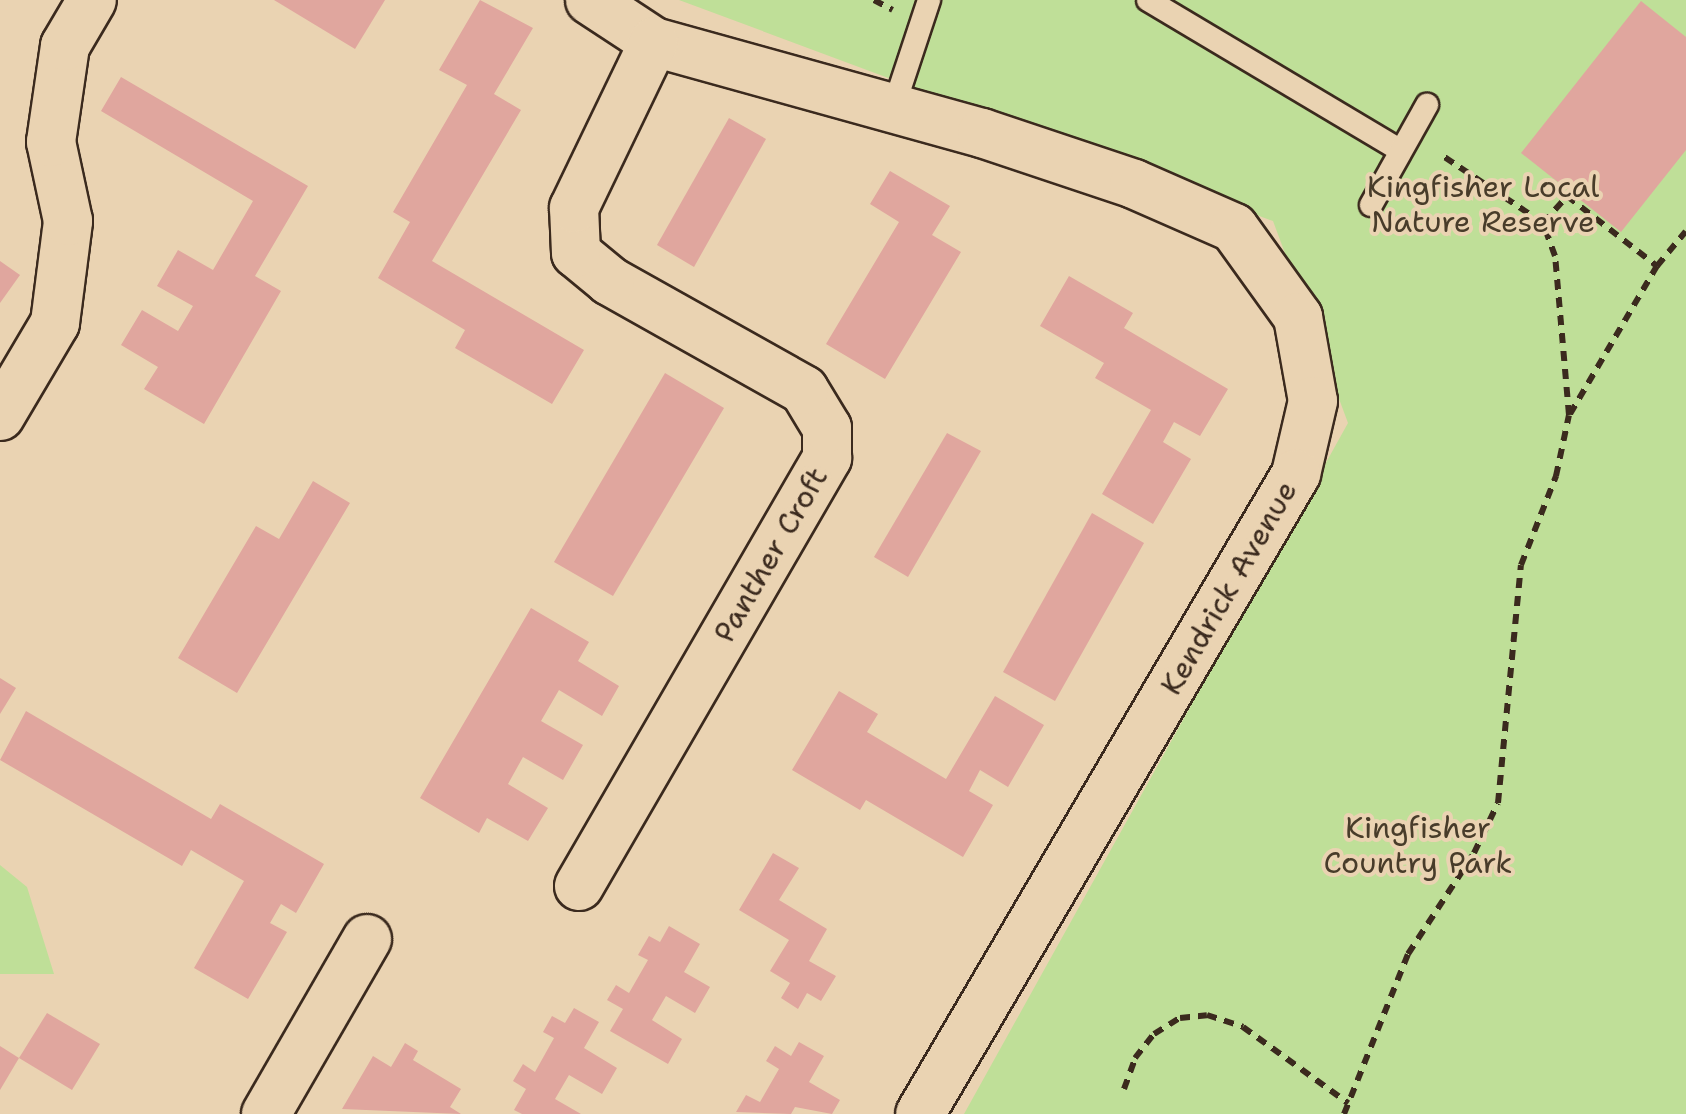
<!DOCTYPE html>
<style>
body{margin:0}
#map{position:relative;width:1686px;height:1114px;overflow:hidden;background:#ead3b2;font-family:"Shantell Sans",sans-serif}
div>[style]{position:absolute}
[style*='--x']{left:calc(var(--x)*1px);top:calc(var(--y)*1px);width:calc(var(--w)*1px);rotate:calc(var(--a)*1deg)}
.green>*{inset:0;background:#bfdf98}
.building>*{inset:0;background:#e0a69e}
.path>*{height:6px;margin-top:-3px;transform-origin:0;background:repeating-linear-gradient(90deg,#3b2a1e 0 10px,transparent 0 18px)}
.roads{filter:drop-shadow(2px 0 #3b2a1e) drop-shadow(-2px 0 #3b2a1e) drop-shadow(0 2px #3b2a1e) drop-shadow(0 -2px #3b2a1e)}
.lane>*{height:22px;margin:-11px;padding:0 11px;transform-origin:11px;border-radius:11px;background:#ead3b2}
.street>*{height:48px;margin:-24px;padding:0 24px;transform-origin:24px;border-radius:24px;background:#ead3b2}
span{translate:-50% -50%;white-space:nowrap;text-align:center;line-height:1.15;-webkit-text-stroke:8px #ead3b2;paint-order:stroke}
.park-label{font-size:30px;color:#483c2a}
.street-label{font-size:30px;color:#3b2a1e}
</style>
<div id="map">
<div class="green">
<i style="clip-path:polygon(679px 0,1686px 0,1686px 1114px,964px 1114px,1348px 423px,1273px 221px)"></i>
<i style="clip-path:polygon(0 865px,27px 887px,54px 974px,0 974px)"></i>
</div>
<div class="building">
<i style="clip-path:polygon(274px 0,385px 0,355px 49px)"></i>
<i style="clip-path:polygon(480px 0,533px 28px,494px 94px,521px 110px,432px 261px,584px 350px,552px 404px,455px 348px,465px 330px,378px 278px,410px 222px,393px 212px,467px 85px,439px 70px)"></i>
<i style="clip-path:polygon(1641px 1px,1686px 37px,1686px 150px,1621px 232px,1521px 153px)"></i>
<i style="clip-path:polygon(121px 77px,308px 186px,255px 276px,281px 291px,204px 424px,144px 389px,158px 367px,121px 345px,142px 310px,178px 331px,193px 306px,157px 286px,178px 250px,213px 270px,253px 201px,101px 111px)"></i>
<i style="clip-path:polygon(729px 118px,766px 139px,694px 267px,657px 245px)"></i>
<i style="clip-path:polygon(890px 171px,950px 206px,932px 235px,961px 252px,885px 379px,826px 344px,899px 222px,870px 204px)"></i>
<i style="clip-path:polygon(0 261px,20px 275px,0 303px)"></i>
<i style="clip-path:polygon(1069px 276px,1133px 313px,1124px 328px,1228px 389px,1200px 436px,1174px 422px,1163px 442px,1191px 459px,1153px 524px,1102px 494px,1151px 410px,1095px 378px,1104px 363px,1040px 326px)"></i>
<i style="clip-path:polygon(665px 373px,724px 408px,613px 596px,554px 562px)"></i>
<i style="clip-path:polygon(947px 433px,981px 451px,908px 577px,874px 557px)"></i>
<i style="clip-path:polygon(313px 481px,350px 503px,237px 693px,178px 658px,256px 526px,279px 539px)"></i>
<i style="clip-path:polygon(1092px 513px,1144px 543px,1055px 701px,1003px 672px)"></i>
<i style="clip-path:polygon(531px 608px,589px 642px,578px 661px,619px 686px,602px 716px,559px 690px,541px 721px,583px 745px,563px 780px,523px 757px,508px 784px,548px 808px,528px 841px,487px 818px,479px 833px,420px 798px)"></i>
<i style="clip-path:polygon(0 678px,16px 688px,0 714px)"></i>
<i style="clip-path:polygon(839px 691px,878px 714px,867px 732px,946px 779px,995px 696px,1044px 725px,1008px 787px,980px 770px,969px 791px,993px 805px,963px 857px,866px 800px,860px 810px,792px 770px)"></i>
<i style="clip-path:polygon(26px 711px,211px 819px,220px 804px,324px 864px,296px 913px,281px 904px,270px 923px,287px 932px,248px 999px,194px 968px,244px 881px,191px 850px,182px 866px,0 760px)"></i>
<i style="clip-path:polygon(773px 853px,799px 868px,779px 900px,827px 929px,809px 961px,836px 976px,821px 1001px,807px 993px,798px 1009px,781px 998px,790px 983px,770px 971px,789px 940px,739px 910px)"></i>
<i style="clip-path:polygon(669px 926px,700px 944px,684px 972px,710px 987px,695px 1013px,666px 996px,652px 1020px,682px 1039px,668px 1064px,610px 1031px,623px 1009px,607px 1000px,616px 985px,629px 993px,648px 960px,638px 955px,649px 936px,660px 942px)"></i>
<i style="clip-path:polygon(574px 1008px,599px 1022px,584px 1048px,617px 1068px,602px 1094px,569px 1075px,555px 1099px,581px 1114px,522px 1114px,514px 1110px,526px 1089px,513px 1081px,523px 1064px,535px 1072px,554px 1038px,543px 1032px,552px 1016px,565px 1023px)"></i>
<i style="clip-path:polygon(47px 1013px,100px 1044px,72px 1090px,19px 1058px)"></i>
<i style="clip-path:polygon(799px 1042px,824px 1056px,809px 1082px,840px 1100px,832px 1114px,795px 1107px,791px 1114px,736px 1112px,746px 1095px,760px 1102px,779px 1069px,766px 1061px,775px 1046px,791px 1056px)"></i>
<i style="clip-path:polygon(405px 1043px,418px 1051px,413px 1060px,461px 1089px,450px 1107px,461px 1114px,342px 1109px,373px 1056px,391px 1067px)"></i>
<i style="clip-path:polygon(0 1046px,19px 1058px,0 1090px)"></i>
</div>
<div class="path">
<i style="--x:874;--y:0;--w:21;--a:28"></i>
<i style="--x:1543;--y:223;--w:36;--a:-48"></i>
<i style="--x:1567;--y:196;--w:114;--a:37.9"></i>
<i style="--x:1570;--y:414;--w:172;--a:-59.6"></i>
<i style="--x:1657;--y:266;--w:45;--a:-50.4"></i>
<i style="--x:1124;--y:1089;--w:33;--a:-70"></i>
<i style="--x:1135;--y:1058;--w:31;--a:-52"></i>
<i style="--x:1154;--y:1034;--w:31;--a:-32"></i>
<i style="--x:1180;--y:1018;--w:27;--a:-6"></i>
<i style="--x:1207;--y:1015;--w:38;--a:18"></i>
<i style="--x:1243;--y:1027;--w:130;--a:35.9"></i>
<i style="--x:1344;--y:1114;--w:172;--a:-68.2"></i>
<i style="--x:1408;--y:954;--w:121;--a:-56.8"></i>
<i style="--x:1474;--y:853;--w:55;--a:-64.4"></i>
<i style="--x:1498;--y:803;--w:239;--a:-84.5"></i>
<i style="--x:1521;--y:565;--w:96;--a:-68.5"></i>
<i style="--x:1556;--y:476;--w:62;--a:-78"></i>
<i style="--x:1569;--y:415;--w:160;--a:-95"></i>
<i style="--x:1555;--y:256;--w:35;--a:-110"></i>
<i style="--x:1543;--y:223;--w:124;--a:-146.2"></i>
</div>
<div class="roads">
<div class="lane">
<i style="--x:1148;--y:0;--w:293;--a:30.8"></i>
<i style="--x:893;--y:109;--w:115;--a:-71.7"></i>
<i style="--x:1371;--y:205;--w:115;--a:-60.8"></i>
</div>
<div class="street">
<i style="--x:590;--y:0;--w:77;--a:33.3"></i>
<i style="--x:654;--y:42;--w:340;--a:15.5"></i>
<i style="--x:982;--y:133;--w:160;--a:18.5"></i>
<i style="--x:1134;--y:184;--w:109;--a:23.7"></i>
<i style="--x:1234;--y:228;--w:110;--a:54.3"></i>
<i style="--x:1298;--y:317;--w:85;--a:79.9"></i>
<i style="--x:1313;--y:401;--w:75;--a:103.1"></i>
<i style="--x:1296;--y:474;--w:742;--a:120.43"></i>
<i style="--x:0;--y:416;--w:108;--a:-59.4"></i>
<i style="--x:55;--y:323;--w:103;--a:-82.7"></i>
<i style="--x:68;--y:221;--w:81;--a:-102.1"></i>
<i style="--x:51;--y:142;--w:97;--a:-81.7"></i>
<i style="--x:65;--y:46;--w:53;--a:-59.6"></i>
<i style="--x:579;--y:886;--w:495;--a:-59.9"></i>
<i style="--x:827;--y:458;--w:30;--a:-90"></i>
<i style="--x:827;--y:428;--w:44;--a:-121.2"></i>
<i style="--x:804;--y:390;--w:223;--a:-150.7"></i>
<i style="--x:610;--y:281;--w:44;--a:-140.5"></i>
<i style="--x:576;--y:253;--w:45;--a:-92.5"></i>
<i style="--x:574;--y:208;--w:184;--a:-64.3"></i>
<i style="--x:266;--y:1114;--w:202;--a:-60"></i>
</div>
</div>
<div class="park-label">
<span style="left:1483px;top:204px">Kingfisher Local<br>Nature Reserve</span>
<span style="left:1418px;top:845px">Kingfisher<br>Country Park</span>
</div>
<div class="street-label">
<span style="left:771px;top:555px;rotate:-60deg">Panther Croft</span>
<span style="left:1229px;top:588px;rotate:-60deg">Kendrick Avenue</span>
</div>
</div>
